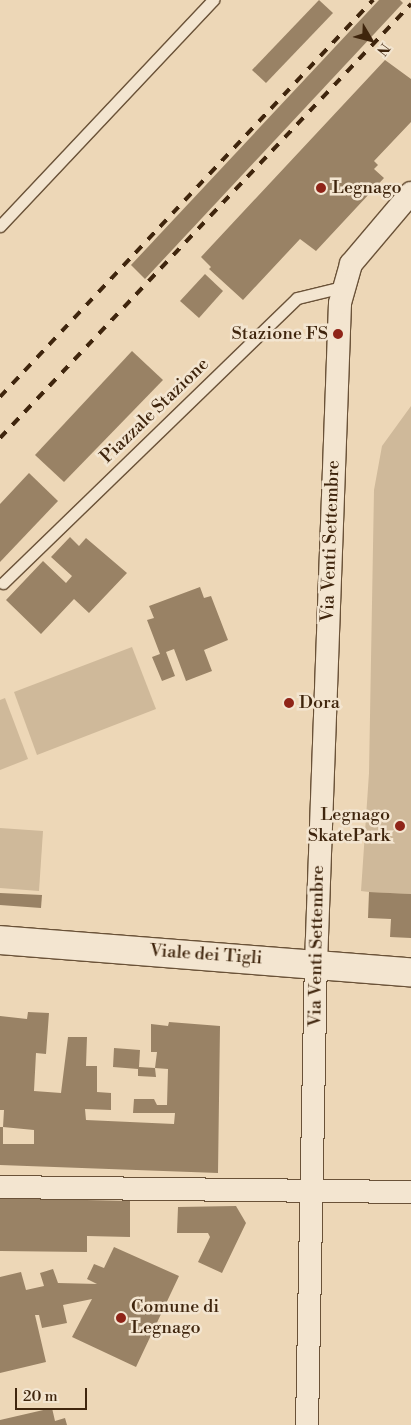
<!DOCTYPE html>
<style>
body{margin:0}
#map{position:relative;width:411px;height:1425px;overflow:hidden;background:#edd7b7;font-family:"Libre Bodoni",serif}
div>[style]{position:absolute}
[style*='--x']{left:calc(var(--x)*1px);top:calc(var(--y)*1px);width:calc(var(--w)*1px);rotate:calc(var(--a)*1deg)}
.green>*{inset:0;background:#cfb99a}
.building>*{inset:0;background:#998265}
.roads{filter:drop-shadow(1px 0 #6a5238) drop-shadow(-1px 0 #6a5238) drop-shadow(0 1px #6a5238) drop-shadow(0 -1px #6a5238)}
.service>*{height:11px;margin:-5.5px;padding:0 5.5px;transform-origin:5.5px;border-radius:5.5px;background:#f3e5d0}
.minor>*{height:22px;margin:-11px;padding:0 11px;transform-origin:11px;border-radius:11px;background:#f3e5d0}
.tertiary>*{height:28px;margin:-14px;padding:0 14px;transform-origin:14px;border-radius:14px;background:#f3e5d0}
.rail>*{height:4px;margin-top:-2px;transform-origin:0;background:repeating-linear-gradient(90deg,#3f250d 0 9px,transparent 0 18px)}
.dots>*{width:14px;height:14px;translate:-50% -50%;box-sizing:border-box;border:2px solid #f3e5d0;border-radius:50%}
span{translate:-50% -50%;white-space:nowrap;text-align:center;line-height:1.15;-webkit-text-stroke:5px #f3e5d0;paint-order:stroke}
.poi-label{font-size:18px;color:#3f250d}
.left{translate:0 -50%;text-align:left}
.right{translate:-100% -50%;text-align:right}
.street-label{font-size:18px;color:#3f250d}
.north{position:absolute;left:346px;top:15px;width:50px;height:50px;-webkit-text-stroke:4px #f3e5d0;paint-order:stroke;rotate:127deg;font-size:14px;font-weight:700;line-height:20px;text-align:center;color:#3f250d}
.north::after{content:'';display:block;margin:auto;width:18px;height:22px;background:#3f250d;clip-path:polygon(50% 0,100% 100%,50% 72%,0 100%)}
.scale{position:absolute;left:15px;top:1388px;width:72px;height:22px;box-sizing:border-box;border:2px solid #3f250d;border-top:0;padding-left:6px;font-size:15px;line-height:18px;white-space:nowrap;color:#3f250d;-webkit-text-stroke:4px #f3e5d0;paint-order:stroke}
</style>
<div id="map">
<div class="green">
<i style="clip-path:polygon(411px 406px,411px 894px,369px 892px,361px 891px,369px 773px,374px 490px,382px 446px)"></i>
<i style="clip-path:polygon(132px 647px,156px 709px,37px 755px,14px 692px)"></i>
<i style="clip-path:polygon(5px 698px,28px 759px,0 770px,0 700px)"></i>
<i style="clip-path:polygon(0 828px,43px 831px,39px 891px,0 888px)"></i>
</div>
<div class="building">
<i style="clip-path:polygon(319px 0,333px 13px,266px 83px,252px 70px)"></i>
<i style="clip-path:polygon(379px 0,400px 0,403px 3px,145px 279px,131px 265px)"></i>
<i style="clip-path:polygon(385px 60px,411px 79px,411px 122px,374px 161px,378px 165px,374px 169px,384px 178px,316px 251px,300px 239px,243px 300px,209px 269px,211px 267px,201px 257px)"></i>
<i style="clip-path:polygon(205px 274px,223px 291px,199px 318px,180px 301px)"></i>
<i style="clip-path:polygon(132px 351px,163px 380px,64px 482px,35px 455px)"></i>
<i style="clip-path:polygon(29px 473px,58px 501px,0 562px,0 504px)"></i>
<i style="clip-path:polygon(70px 537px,79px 546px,86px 538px,127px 573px,89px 613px,74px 599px,41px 634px,6px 600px,43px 561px,66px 583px,72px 576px,51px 557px)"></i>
<i style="clip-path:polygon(200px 587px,204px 598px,211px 596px,228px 640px,204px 650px,212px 671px,186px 681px,174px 649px,166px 652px,175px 676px,162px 681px,152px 657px,160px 654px,147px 620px,154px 618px,149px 606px)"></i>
<i style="clip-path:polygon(369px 892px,411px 894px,411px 938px,390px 937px,391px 919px,368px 918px)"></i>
<i style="clip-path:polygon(0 893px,42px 895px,41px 908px,0 905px)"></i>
<i style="clip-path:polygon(28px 1012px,49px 1013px,46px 1054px,36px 1053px,34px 1091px,61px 1093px,68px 1037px,87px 1037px,86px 1066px,97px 1066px,97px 1092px,111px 1093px,111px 1110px,85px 1109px,86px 1120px,174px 1124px,175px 1113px,133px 1113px,134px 1099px,154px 1099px,157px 1105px,167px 1105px,168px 1069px,155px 1068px,156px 1077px,138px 1076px,138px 1069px,113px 1067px,114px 1048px,140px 1050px,139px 1067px,155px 1068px,157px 1052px,151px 1052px,151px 1024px,168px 1026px,169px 1022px,220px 1026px,218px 1173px,0 1165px,0 1127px,3px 1127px,3px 1144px,34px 1144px,34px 1130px,3px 1127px,4px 1110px,0 1110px,0 1016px,27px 1019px)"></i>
<i style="clip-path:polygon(0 1198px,130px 1201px,130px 1237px,87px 1236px,87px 1252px,0 1251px)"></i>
<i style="clip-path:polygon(236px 1206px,246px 1223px,222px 1273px,198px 1262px,210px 1237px,208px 1233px,177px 1233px,178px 1207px)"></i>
<i style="clip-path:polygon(114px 1247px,179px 1276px,136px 1367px,72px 1337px,92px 1299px,63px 1305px,67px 1323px,42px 1328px,39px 1315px,35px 1315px,46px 1362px,0 1373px,0 1277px,21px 1272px,26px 1290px,44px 1286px,40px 1273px,53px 1269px,58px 1283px,97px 1284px,87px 1279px,94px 1264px,104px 1268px)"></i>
<i style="clip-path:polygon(52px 1408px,55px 1421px,65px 1418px,67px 1425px,0 1425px,0 1420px)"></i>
</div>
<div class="roads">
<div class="service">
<i style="--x:0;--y:226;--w:311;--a:-46.7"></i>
<i style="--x:3;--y:583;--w:409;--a:-44.1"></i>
<i style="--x:297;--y:298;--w:46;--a:-13.7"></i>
</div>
<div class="minor">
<i style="--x:0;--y:1187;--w:411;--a:0.7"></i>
<i style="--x:307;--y:1425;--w:461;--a:-88.9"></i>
<i style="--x:316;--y:964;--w:661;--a:-87.92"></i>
<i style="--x:340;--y:303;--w:41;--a:-74.2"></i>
<i style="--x:351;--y:264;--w:93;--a:-49.8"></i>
</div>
<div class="tertiary">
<i style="--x:0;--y:940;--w:412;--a:4.5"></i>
</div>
</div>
<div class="rail">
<i style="--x:0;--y:397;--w:545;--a:-46.79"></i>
<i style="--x:0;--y:438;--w:598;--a:-46.56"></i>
</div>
<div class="dots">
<i style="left:321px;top:188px;background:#8f2418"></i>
<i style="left:338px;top:334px;background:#8f2418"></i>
<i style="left:289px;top:703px;background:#8f2418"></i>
<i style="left:400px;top:826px;background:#8f2418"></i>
<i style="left:121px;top:1318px;background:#8f2418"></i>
</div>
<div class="poi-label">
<span class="left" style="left:332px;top:188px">Legnago</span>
<span class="right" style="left:328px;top:334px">Stazione FS</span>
<span class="left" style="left:299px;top:703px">Dora</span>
<span class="right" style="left:390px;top:826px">Legnago<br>SkatePark</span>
<span class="left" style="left:131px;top:1318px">Comune di<br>Legnago</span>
</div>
<div class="street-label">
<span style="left:155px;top:411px;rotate:-44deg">Piazzale Stazione</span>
<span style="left:331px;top:541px;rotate:-88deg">Via Venti Settembre</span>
<span style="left:317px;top:946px;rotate:-89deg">Via Venti Settembre</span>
<span style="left:206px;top:955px;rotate:4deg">Viale dei Tigli</span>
</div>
<div class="north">N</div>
<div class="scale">20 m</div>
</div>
